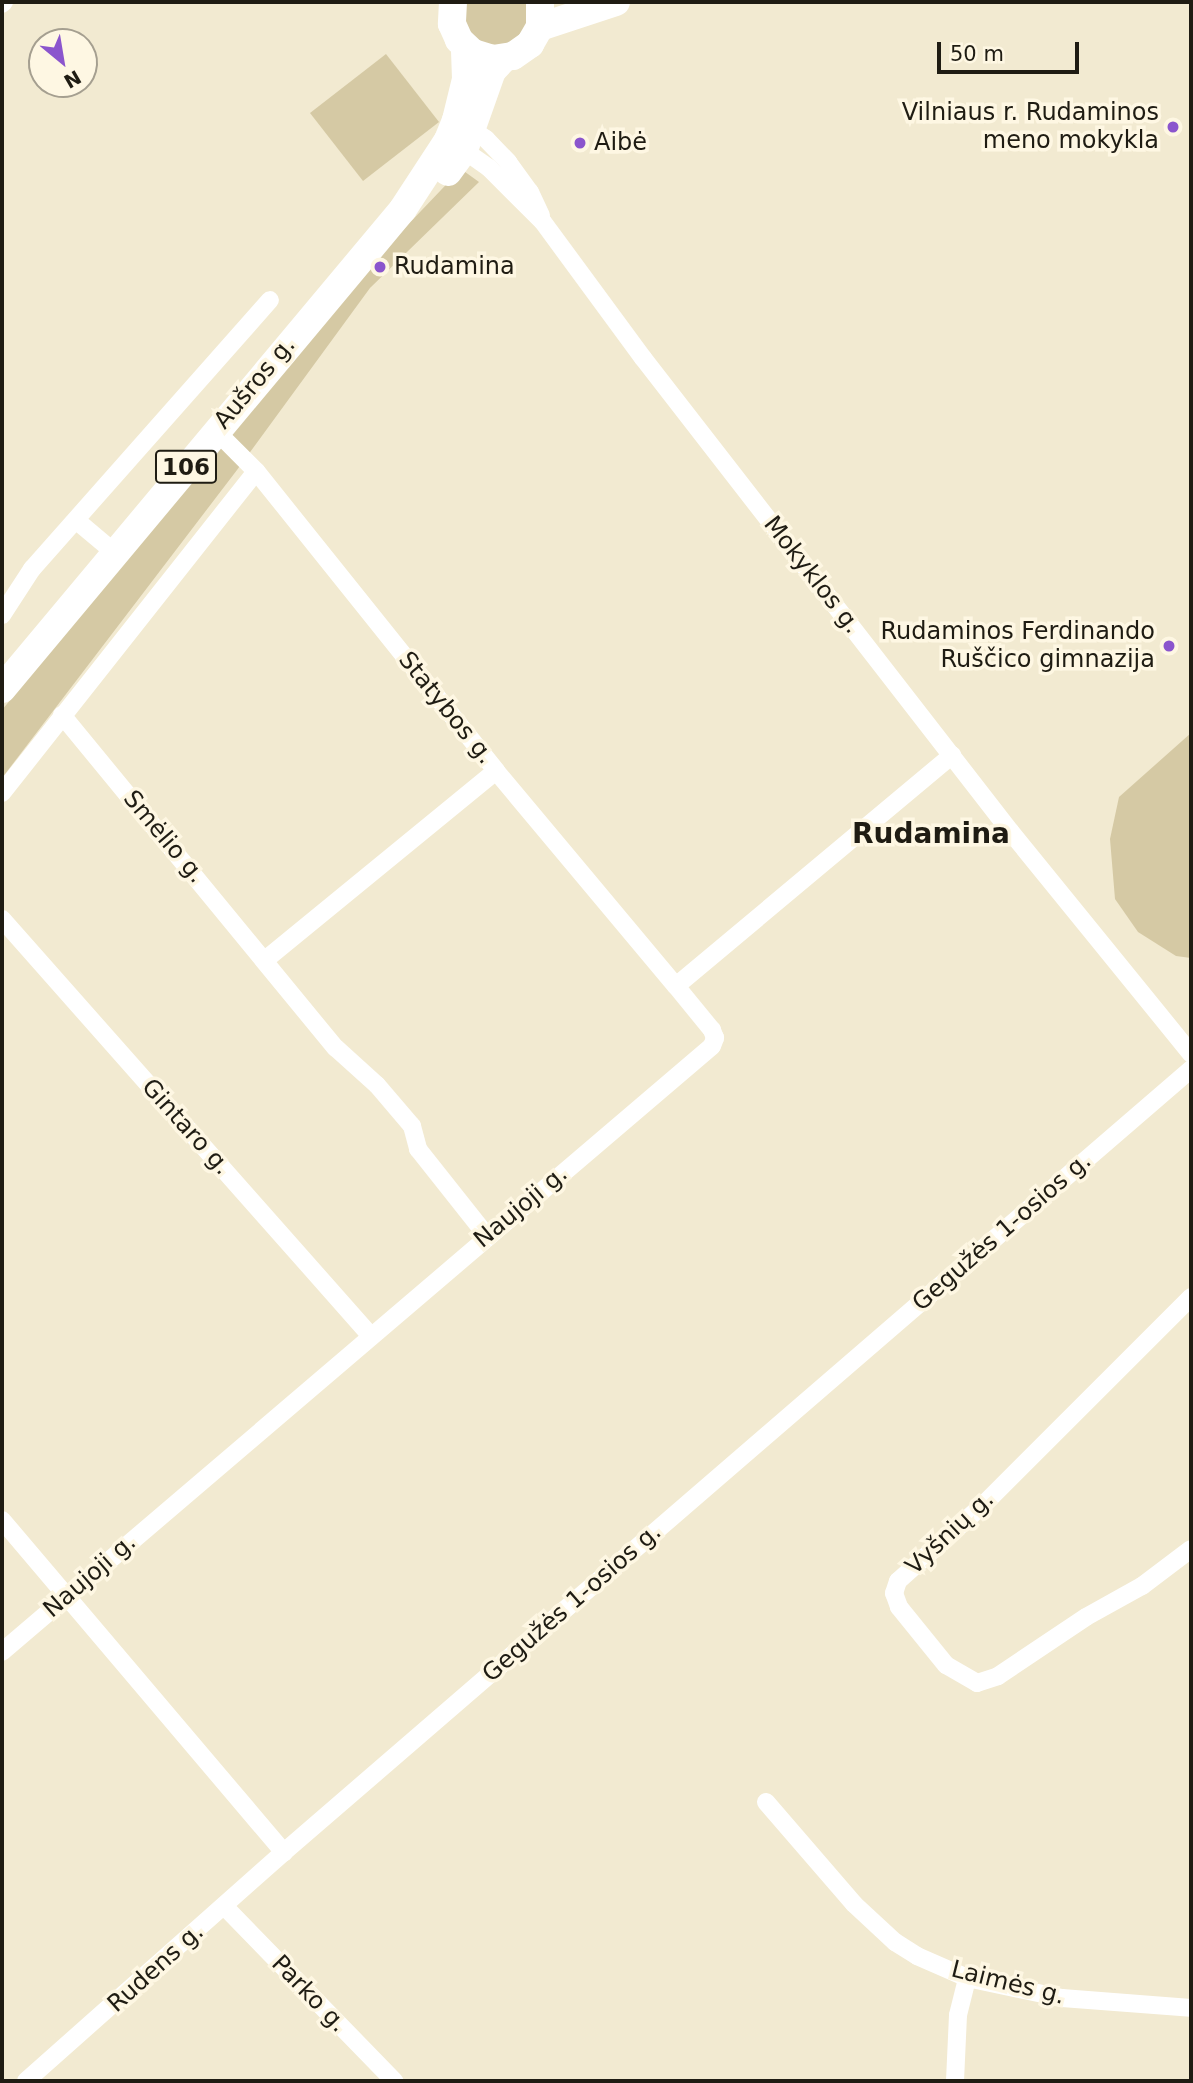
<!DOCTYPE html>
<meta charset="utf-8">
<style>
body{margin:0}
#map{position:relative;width:1193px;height:2083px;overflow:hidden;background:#f2ead1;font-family:"DejaVu Sans",sans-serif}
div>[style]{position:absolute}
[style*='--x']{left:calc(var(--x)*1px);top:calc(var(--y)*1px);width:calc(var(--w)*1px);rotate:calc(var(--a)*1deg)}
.green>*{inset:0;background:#d5c9a4}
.minor>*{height:18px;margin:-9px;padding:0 9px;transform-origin:9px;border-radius:9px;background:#fff}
.primary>*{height:28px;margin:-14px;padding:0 14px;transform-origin:14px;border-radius:14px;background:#fff}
.dots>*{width:19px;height:19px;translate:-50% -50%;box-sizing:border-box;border:4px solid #fef7e3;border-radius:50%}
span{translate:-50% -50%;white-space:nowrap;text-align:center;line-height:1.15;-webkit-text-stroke:7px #fef7e3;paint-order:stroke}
.shield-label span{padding:2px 5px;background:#fef7e3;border:2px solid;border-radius:5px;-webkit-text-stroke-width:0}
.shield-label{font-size:23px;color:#1f1c13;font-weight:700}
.poi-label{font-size:24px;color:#1f1c13}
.right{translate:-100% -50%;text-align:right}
.left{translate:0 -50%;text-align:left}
.street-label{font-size:24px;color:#1f1c13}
.quarter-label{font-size:28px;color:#1f1c13;font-weight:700}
.frame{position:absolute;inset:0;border:4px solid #1f1c13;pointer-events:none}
.north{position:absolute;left:28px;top:28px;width:70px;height:70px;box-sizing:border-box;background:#fef7e3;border:2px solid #a59f90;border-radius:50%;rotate:150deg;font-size:19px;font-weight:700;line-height:28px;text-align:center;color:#1f1c13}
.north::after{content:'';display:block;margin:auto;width:24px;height:32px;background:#8b55cd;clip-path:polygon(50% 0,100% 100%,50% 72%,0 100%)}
.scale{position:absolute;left:937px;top:42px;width:142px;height:32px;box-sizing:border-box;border:4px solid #1f1c13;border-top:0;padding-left:9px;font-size:21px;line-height:24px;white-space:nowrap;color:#1f1c13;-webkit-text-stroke:5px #fef7e3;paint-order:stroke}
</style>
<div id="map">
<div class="green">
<i style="clip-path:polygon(463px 2px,528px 2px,527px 26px,512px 43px,501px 46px,479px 42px,464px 26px)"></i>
<i style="clip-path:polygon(386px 54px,439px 122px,363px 181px,310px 113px)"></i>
<i style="clip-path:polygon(461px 169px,479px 182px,370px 288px,237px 470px,2px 778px,2px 710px,361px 274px)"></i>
<i style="clip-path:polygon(1191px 733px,1191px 958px,1176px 956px,1138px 932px,1115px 899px,1110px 839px,1119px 797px)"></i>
</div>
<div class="minor">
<i style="--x:2;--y:4;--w:3;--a:-45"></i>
<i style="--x:464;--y:124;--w:27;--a:34"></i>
<i style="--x:486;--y:139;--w:32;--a:46"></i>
<i style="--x:508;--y:162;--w:37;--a:54"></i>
<i style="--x:530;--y:192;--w:26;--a:65"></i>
<i style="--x:455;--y:144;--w:42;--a:35.2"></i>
<i style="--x:489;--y:168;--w:76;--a:45"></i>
<i style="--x:543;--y:222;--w:169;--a:53.7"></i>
<i style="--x:643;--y:358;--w:599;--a:52.19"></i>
<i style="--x:1010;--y:831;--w:287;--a:50.9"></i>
<i style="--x:216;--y:431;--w:57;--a:45"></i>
<i style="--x:256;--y:471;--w:384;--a:51.3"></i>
<i style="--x:496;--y:771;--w:280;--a:50.1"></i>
<i style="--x:77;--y:521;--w:50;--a:40.1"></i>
<i style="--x:2;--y:615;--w:55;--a:-56.9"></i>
<i style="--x:32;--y:569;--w:359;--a:-48.5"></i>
<i style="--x:62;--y:715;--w:431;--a:50.6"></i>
<i style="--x:336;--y:1048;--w:55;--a:42.1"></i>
<i style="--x:377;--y:1085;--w:54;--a:49.5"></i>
<i style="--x:412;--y:1126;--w:24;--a:75"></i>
<i style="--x:418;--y:1149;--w:111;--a:51.6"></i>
<i style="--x:2;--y:793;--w:410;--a:-51.7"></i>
<i style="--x:2;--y:919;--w:555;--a:48.5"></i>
<i style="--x:265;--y:960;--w:298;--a:-39.3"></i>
<i style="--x:1191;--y:1297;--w:291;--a:135"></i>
<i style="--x:985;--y:1503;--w:117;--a:138.1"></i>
<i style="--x:898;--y:1581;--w:13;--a:108"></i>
<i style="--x:894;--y:1593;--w:15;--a:70"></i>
<i style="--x:899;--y:1607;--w:75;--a:51"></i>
<i style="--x:946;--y:1665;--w:36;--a:30"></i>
<i style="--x:977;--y:1683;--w:22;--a:-18"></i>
<i style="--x:998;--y:1676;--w:106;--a:-33.8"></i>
<i style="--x:1086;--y:1617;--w:64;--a:-29"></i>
<i style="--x:1142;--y:1586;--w:61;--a:-37.1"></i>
<i style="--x:2;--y:1520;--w:436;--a:49.7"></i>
<i style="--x:284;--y:1852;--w:1198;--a:-40.8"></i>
<i style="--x:2;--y:1652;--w:933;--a:-40.48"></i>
<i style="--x:712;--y:1046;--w:9;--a:-69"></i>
<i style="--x:715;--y:1038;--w:9;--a:-111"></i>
<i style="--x:712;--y:1030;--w:57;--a:-129.3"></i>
<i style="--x:676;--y:986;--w:360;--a:-39.9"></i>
<i style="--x:766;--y:1802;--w:135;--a:49.2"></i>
<i style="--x:854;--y:1904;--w:56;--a:42.8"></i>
<i style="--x:895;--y:1942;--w:26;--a:32"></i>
<i style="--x:917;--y:1956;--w:55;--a:23.7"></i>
<i style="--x:967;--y:1978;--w:97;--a:11.9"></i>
<i style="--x:1062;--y:1998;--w:129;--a:4.4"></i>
<i style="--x:225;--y:1907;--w:243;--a:45.8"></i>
<i style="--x:26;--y:2081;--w:345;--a:-41.6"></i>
<i style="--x:955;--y:2081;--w:66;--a:-87.4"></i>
<i style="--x:958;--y:2015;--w:38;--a:-76"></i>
</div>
<div class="primary">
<i style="--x:453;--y:2;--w:22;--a:93"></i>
<i style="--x:452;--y:24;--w:17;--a:66"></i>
<i style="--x:459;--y:40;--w:19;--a:43"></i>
<i style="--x:473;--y:53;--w:21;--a:17"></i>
<i style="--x:493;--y:59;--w:20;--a:-9"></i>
<i style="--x:513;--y:56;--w:21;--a:-35"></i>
<i style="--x:530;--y:44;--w:20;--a:-60"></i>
<i style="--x:540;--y:27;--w:25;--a:-90"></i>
<i style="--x:540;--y:27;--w:80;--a:-18.2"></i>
<i style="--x:448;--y:172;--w:27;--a:-54"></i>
<i style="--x:464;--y:150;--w:84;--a:-70.5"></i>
<i style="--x:492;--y:71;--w:16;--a:-47"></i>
<i style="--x:2;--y:689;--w:625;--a:-50.12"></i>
<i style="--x:403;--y:209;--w:82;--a:-56.9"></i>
<i style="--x:448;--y:140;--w:22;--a:-68"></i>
<i style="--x:456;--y:120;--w:42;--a:-76.3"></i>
<i style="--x:466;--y:79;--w:32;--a:-92"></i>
</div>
<div class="dots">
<i style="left:1173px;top:127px;background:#8b55cd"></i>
<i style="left:580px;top:143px;background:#8b55cd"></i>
<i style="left:380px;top:267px;background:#8b55cd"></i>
<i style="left:1169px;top:646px;background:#8b55cd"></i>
</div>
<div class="shield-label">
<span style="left:186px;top:467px">106</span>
</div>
<div class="poi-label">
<span class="right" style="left:1159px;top:127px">Vilniaus r. Rudaminos<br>meno mokykla</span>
<span class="left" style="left:594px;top:143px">Aibė</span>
<span class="left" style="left:394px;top:267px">Rudamina</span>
<span class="right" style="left:1155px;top:646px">Rudaminos Ferdinando<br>Ruščico gimnazija</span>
</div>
<div class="street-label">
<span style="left:255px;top:383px;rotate:-50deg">Aušros g.</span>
<span style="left:812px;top:575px;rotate:52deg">Mokyklos g.</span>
<span style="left:446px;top:708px;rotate:51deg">Statybos g.</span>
<span style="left:164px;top:837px;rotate:50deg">Smėlio g.</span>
<span style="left:186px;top:1127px;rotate:48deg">Gintaro g.</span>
<span style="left:521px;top:1207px;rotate:-40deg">Naujoji g.</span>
<span style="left:1002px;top:1232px;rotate:-41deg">Gegužės 1-osios g.</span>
<span style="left:950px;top:1533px;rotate:-43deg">Vyšnių g.</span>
<span style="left:90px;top:1576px;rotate:-41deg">Naujoji g.</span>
<span style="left:572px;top:1603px;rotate:-41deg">Gegužės 1-osios g.</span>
<span style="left:156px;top:1968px;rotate:-42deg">Rudens g.</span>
<span style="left:1008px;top:1983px;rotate:14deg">Laimės g.</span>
<span style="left:309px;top:1994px;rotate:46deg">Parko g.</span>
</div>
<div class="quarter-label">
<span style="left:931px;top:834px">Rudamina</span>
</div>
<div class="frame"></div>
<div class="north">N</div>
<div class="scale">50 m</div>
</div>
